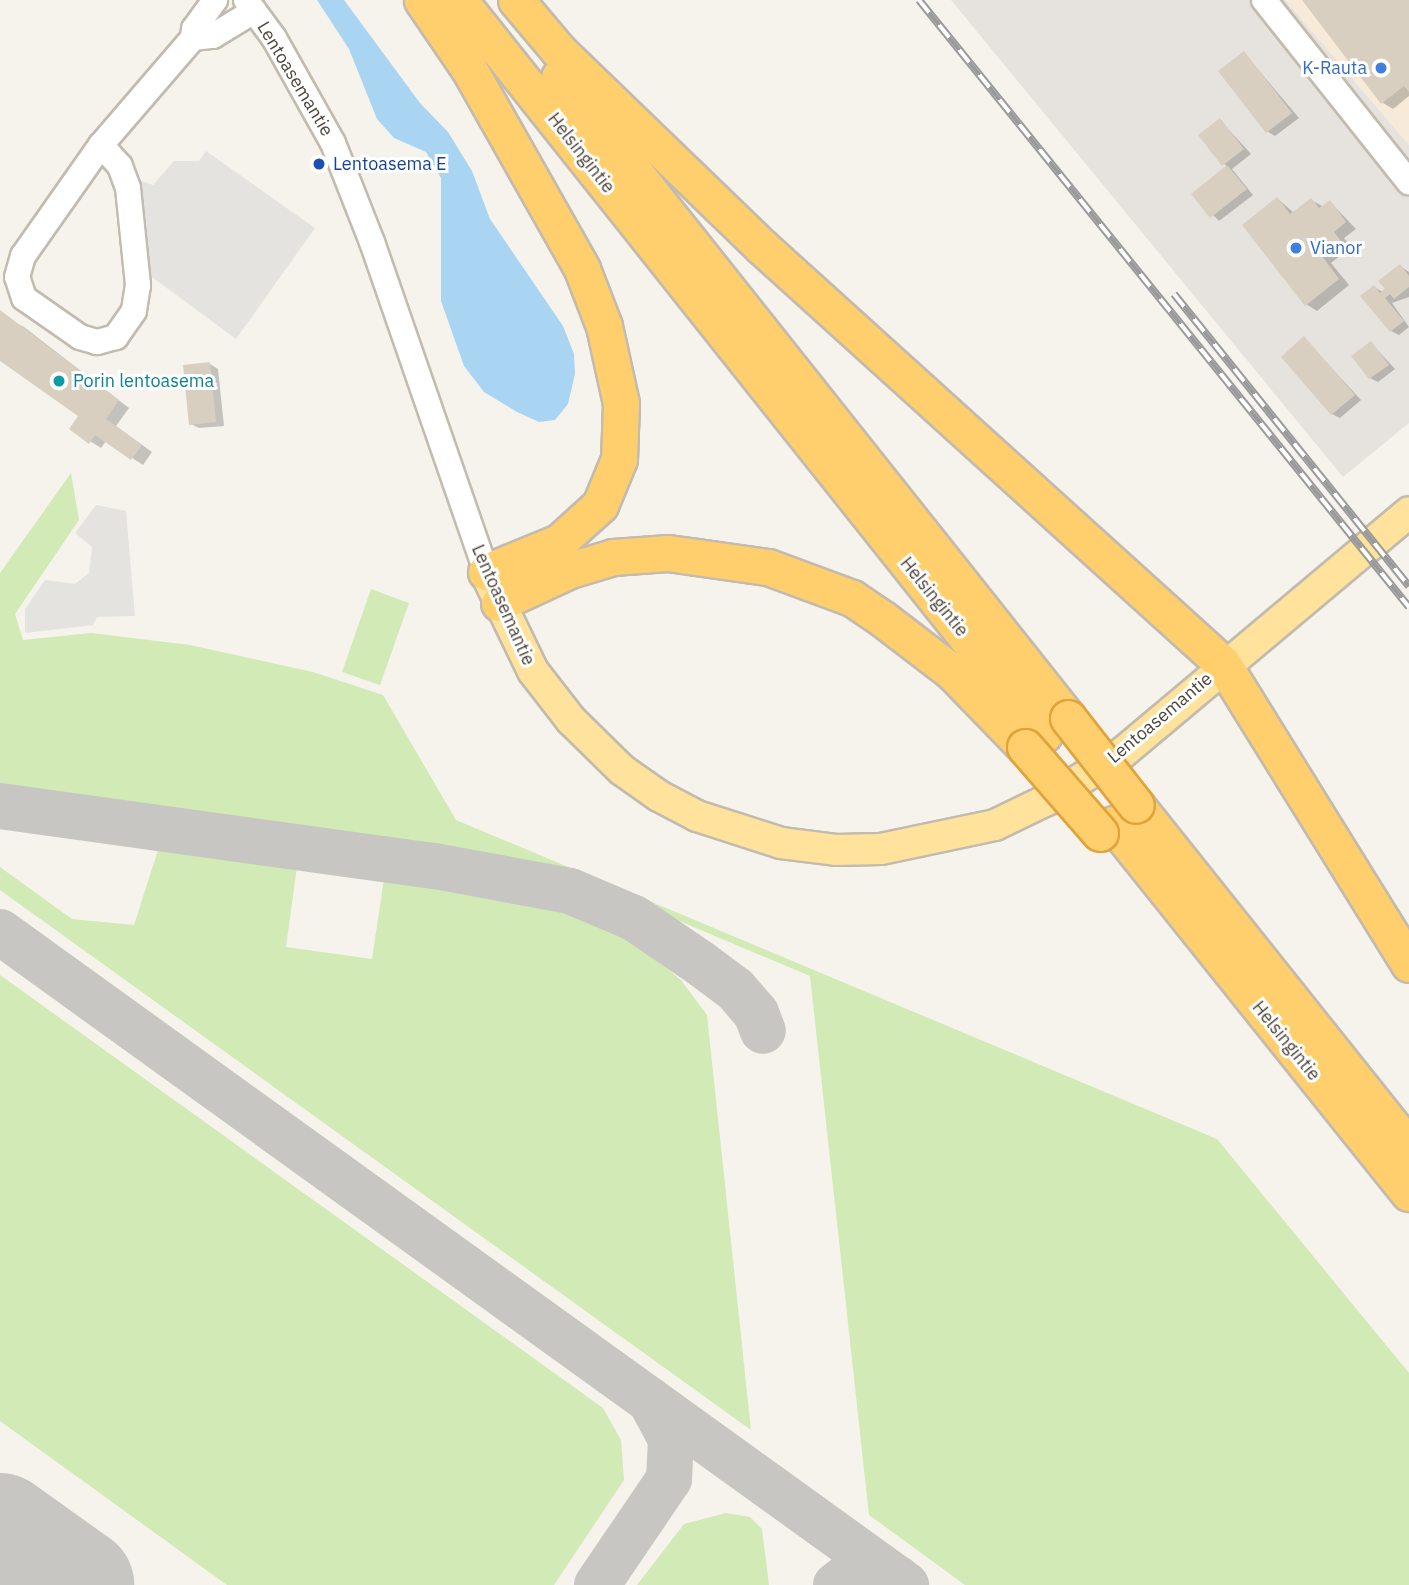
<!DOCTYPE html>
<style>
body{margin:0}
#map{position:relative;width:1409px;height:1585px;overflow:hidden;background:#f6f3ec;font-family:"IBM Plex Sans",sans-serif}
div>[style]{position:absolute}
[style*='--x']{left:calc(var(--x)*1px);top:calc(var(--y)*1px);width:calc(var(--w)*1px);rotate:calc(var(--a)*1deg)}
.commercial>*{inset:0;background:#f7ead8}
.industrial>*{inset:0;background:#e6e2dd}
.green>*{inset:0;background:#d2eab5}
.parking>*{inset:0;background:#e5e3e0}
.water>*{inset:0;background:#a9d4f2}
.shadow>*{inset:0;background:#0003}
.taxiway>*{height:46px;margin:-23px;padding:0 23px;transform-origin:23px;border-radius:23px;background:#c8c6c3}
.runway>*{height:114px;margin:-57px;padding:0 57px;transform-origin:57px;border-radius:57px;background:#c8c6c3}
.building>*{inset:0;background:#d8cfc1}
.roads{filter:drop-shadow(2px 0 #c2bbae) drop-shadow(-2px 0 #c2bbae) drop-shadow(0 2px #c2bbae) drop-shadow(0 -2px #c2bbae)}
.minor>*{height:24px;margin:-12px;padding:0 12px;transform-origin:12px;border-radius:12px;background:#fff}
.major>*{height:30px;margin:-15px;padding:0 15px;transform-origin:15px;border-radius:15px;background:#ffe39c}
.highway>*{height:35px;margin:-17.5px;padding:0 17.5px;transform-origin:17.5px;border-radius:17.5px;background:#ffcf6e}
.rail>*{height:8px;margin-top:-4px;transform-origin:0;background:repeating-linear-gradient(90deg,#fff 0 16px,#9a9a9a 0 32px);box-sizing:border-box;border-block:2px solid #9a9a9a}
.bridges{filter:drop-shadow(2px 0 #e0a43c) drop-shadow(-2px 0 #e0a43c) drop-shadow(0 2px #e0a43c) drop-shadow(0 -2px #e0a43c)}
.highway-bridge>*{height:35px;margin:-17.5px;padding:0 17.5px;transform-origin:17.5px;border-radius:17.5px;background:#ffcf6e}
.dots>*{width:19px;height:19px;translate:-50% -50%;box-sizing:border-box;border:4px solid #fff;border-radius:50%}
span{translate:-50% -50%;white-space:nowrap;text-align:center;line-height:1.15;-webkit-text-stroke:6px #fff;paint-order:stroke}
.shop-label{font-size:18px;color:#366cbe}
.right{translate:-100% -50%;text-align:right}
.left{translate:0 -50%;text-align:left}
.street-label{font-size:18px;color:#4b4439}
.transit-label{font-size:18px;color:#164399}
.culture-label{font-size:18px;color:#0d838f}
</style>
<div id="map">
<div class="commercial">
<i style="clip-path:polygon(1285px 0,1409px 0,1409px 145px)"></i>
</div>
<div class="industrial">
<i style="clip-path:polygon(951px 0,1285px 0,1409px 145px,1409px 423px,1343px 477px)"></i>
</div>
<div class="green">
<i style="clip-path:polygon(71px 473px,79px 520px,15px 614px,23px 640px,91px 633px,190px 645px,313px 672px,383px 695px,456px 820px,1217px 1139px,1409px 1373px,1409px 1585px,965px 1585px,869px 1515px,810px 976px,563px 872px,520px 861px,139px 807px,107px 799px,0 788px,0 573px)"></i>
<i style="clip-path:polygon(371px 589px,409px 603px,380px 685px,342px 672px)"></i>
<i style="clip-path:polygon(158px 850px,297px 867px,286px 947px,372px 959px,384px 879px,558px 907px,629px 937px,681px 980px,707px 1015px,751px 1430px,0 890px,0 867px,72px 919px,134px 925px)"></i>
<i style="clip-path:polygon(0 975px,603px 1408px,621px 1440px,624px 1480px,554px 1585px,227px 1585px,0 1421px)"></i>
<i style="clip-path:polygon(726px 1513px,750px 1517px,762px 1529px,769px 1585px,637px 1585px,684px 1524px)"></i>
</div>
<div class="parking">
<i style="clip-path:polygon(206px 151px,315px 228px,236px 339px,145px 272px,136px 179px,153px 185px,174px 161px,199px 161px)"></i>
<i style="clip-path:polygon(96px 505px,126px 511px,135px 616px,97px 617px,93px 625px,25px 633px,25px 609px,45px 580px,75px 584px,89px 573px,92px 547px,75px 533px)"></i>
</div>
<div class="water">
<i style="clip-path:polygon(317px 0,344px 0,420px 103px,448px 132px,472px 171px,490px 219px,563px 326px,574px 354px,575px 374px,568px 404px,555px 420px,539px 422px,517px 412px,484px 392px,464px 366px,441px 301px,441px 178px,426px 152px,394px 138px,377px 119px,349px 49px)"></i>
</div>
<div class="shadow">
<i style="clip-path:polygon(1303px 0,1409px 0,1409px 96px,1393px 109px,1383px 103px)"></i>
<i style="clip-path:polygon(1244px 53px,1299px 118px,1275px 136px,1267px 131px)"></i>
<i style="clip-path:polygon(1220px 120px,1251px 154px,1232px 169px,1253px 195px,1219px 221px,1193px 194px,1227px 167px,1200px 135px)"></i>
<i style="clip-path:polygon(1278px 199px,1294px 213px,1311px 200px,1322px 206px,1330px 202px,1356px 229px,1344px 238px,1351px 247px,1331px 263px,1349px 285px,1317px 311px,1306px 304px)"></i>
<i style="clip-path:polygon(1400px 266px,1409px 272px,1409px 297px,1392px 303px,1409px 327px,1399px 335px,1391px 331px,1374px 287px,1383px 292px)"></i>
<i style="clip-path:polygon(0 315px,24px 327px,129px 408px,116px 426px,152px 452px,143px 465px,106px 441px,101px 448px,71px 429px,81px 416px,0 359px)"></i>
<i style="clip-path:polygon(1304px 338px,1361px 400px,1340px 418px,1332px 414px)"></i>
<i style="clip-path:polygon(1371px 343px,1395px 369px,1378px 382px,1370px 378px)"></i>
<i style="clip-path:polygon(210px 364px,218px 369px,224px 426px,199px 428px,191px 424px)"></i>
</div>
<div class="taxiway">
<i style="--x:0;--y:806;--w:439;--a:7.9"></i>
<i style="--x:435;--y:866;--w:137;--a:10.5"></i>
<i style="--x:570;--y:891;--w:69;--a:22.9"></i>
<i style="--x:634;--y:918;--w:80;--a:34.3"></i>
<i style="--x:700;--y:963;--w:44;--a:36.6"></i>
<i style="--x:735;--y:989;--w:32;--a:49"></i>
<i style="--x:756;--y:1013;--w:19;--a:69"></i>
<i style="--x:0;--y:932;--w:1117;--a:35.78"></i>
<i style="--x:597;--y:1585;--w:128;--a:-55.8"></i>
<i style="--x:669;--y:1479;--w:40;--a:-87.1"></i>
<i style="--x:671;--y:1439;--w:44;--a:-118.3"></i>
<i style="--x:836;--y:1585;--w:25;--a:-37"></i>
<i style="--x:856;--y:1570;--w:13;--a:-9"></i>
<i style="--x:869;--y:1568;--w:30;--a:20"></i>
</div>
<div class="runway">
<i style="--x:0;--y:1530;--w:95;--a:35.5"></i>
</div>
<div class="building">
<i style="clip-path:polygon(1302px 0,1409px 0,1409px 92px,1404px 86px,1381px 104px)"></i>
<i style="clip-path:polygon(1244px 51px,1292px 113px,1266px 133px,1218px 71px)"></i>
<i style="clip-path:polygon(1220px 118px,1244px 149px,1222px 166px,1198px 135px)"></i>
<i style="clip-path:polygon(1227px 165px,1247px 189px,1210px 218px,1191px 194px)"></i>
<i style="clip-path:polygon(1277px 197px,1290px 214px,1311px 198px,1319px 208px,1330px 200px,1346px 222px,1334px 232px,1341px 241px,1322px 256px,1339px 279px,1305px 306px,1242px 225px)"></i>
<i style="clip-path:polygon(1400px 264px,1409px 276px,1409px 287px,1394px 299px,1390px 294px,1385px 298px,1404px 321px,1390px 332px,1360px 296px,1374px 285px,1380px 293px,1385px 289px,1378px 281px)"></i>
<i style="clip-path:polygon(0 310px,119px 400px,106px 419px,142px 445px,131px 460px,95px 435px,89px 444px,69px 429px,78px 416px,0 361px)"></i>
<i style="clip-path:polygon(1304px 336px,1355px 395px,1331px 415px,1281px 357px)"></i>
<i style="clip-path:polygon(1371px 341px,1389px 365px,1369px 379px,1351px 356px)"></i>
<i style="clip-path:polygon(210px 362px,216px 422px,189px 425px,183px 365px)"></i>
</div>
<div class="roads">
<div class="minor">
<i style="--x:246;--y:0;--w:47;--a:53.6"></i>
<i style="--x:274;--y:38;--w:120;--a:60.7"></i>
<i style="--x:333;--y:143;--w:106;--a:68.5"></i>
<i style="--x:372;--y:242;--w:349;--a:70.9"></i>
<i style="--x:1264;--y:0;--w:233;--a:51.5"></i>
<i style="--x:193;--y:38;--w:20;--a:-6"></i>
<i style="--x:213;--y:36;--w:48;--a:-31.4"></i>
<i style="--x:101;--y:145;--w:28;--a:48"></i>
<i style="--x:120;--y:166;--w:23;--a:70"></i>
<i style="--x:128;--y:188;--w:98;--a:84.1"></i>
<i style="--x:138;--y:285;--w:26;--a:99"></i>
<i style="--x:134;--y:311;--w:32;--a:125"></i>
<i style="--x:116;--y:337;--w:20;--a:165"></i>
<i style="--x:97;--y:342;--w:18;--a:-164"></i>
<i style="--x:80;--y:337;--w:68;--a:-145.1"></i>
<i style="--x:24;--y:298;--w:22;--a:-108"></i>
<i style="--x:17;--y:277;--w:22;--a:-74"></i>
<i style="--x:23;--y:256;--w:136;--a:-54.9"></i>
<i style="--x:101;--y:145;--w:141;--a:-49.3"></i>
<i style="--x:193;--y:38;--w:9;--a:-84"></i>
<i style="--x:194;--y:29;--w:36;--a:-54"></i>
</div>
<div class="major">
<i style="--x:490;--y:582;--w:99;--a:64.2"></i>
<i style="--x:533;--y:671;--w:62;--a:52.2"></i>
<i style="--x:571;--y:720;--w:71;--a:44.4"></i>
<i style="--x:622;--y:770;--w:45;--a:35.1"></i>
<i style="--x:659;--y:796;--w:43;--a:27.8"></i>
<i style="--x:697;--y:816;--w:88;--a:17.8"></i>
<i style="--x:781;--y:843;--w:55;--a:7.3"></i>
<i style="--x:836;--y:850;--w:45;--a:-1.3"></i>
<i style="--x:881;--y:849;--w:116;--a:-11.9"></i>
<i style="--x:995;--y:825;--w:58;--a:-25.7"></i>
<i style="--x:1047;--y:800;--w:87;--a:-31.9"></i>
<i style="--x:1121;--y:754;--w:376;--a:-40"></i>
</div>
<div class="highway">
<i style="--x:422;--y:0;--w:83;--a:55.7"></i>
<i style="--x:469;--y:69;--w:230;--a:60.5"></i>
<i style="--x:582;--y:269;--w:61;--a:68.9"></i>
<i style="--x:604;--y:326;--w:79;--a:77.6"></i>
<i style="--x:621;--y:403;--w:56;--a:92"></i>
<i style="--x:619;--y:459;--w:50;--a:112.4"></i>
<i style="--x:600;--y:505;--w:55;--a:137.9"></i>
<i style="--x:559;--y:542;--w:79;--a:157.7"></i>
<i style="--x:459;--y:0;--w:939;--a:51.48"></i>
<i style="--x:516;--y:0;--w:67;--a:49.9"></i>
<i style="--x:559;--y:51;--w:282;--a:44"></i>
<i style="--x:762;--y:247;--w:622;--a:42.13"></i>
<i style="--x:1223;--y:664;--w:353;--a:58.2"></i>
<i style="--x:559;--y:77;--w:819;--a:51.55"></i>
<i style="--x:499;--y:603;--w:78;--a:-24.9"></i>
<i style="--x:570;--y:570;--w:45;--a:-16.8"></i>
<i style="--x:613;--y:557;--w:55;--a:-4.2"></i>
<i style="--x:668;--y:553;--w:101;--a:8"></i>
<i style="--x:768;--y:567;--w:90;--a:20.3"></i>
<i style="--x:852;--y:598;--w:37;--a:34"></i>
<i style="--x:883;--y:619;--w:86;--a:37.4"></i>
<i style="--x:951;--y:671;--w:106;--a:45.8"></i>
<i style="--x:1136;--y:805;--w:438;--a:51.4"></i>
<i style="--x:1113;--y:824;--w:473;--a:51.3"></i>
</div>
</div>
<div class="rail">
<i style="--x:919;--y:0;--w:780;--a:51.09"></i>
<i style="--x:1174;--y:294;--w:375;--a:51.2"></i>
</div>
<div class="bridges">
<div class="highway-bridge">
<i style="--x:1068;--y:718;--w:110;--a:52"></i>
<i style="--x:1025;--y:747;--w:114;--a:48.9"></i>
</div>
</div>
<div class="dots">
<i style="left:1381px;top:68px;background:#3f7fe0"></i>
<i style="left:319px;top:164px;background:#1a4fb4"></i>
<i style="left:1296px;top:248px;background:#3f7fe0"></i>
<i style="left:59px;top:381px;background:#0f9aa8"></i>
</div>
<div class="shop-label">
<span class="right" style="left:1367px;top:68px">K-Rauta</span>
<span class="left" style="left:1310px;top:248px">Vianor</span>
</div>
<div class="street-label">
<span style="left:295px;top:79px;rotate:59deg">Lentoasemantie</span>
<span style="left:581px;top:153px;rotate:52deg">Helsingintie</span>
<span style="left:934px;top:597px;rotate:51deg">Helsingintie</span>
<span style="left:503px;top:605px;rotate:66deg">Lentoasemantie</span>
<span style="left:1160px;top:718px;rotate:-40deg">Lentoasemantie</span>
<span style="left:1286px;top:1041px;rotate:51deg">Helsingintie</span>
</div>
<div class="transit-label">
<span class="left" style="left:333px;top:164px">Lentoasema E</span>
</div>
<div class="culture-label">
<span class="left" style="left:73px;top:381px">Porin lentoasema</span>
</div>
</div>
